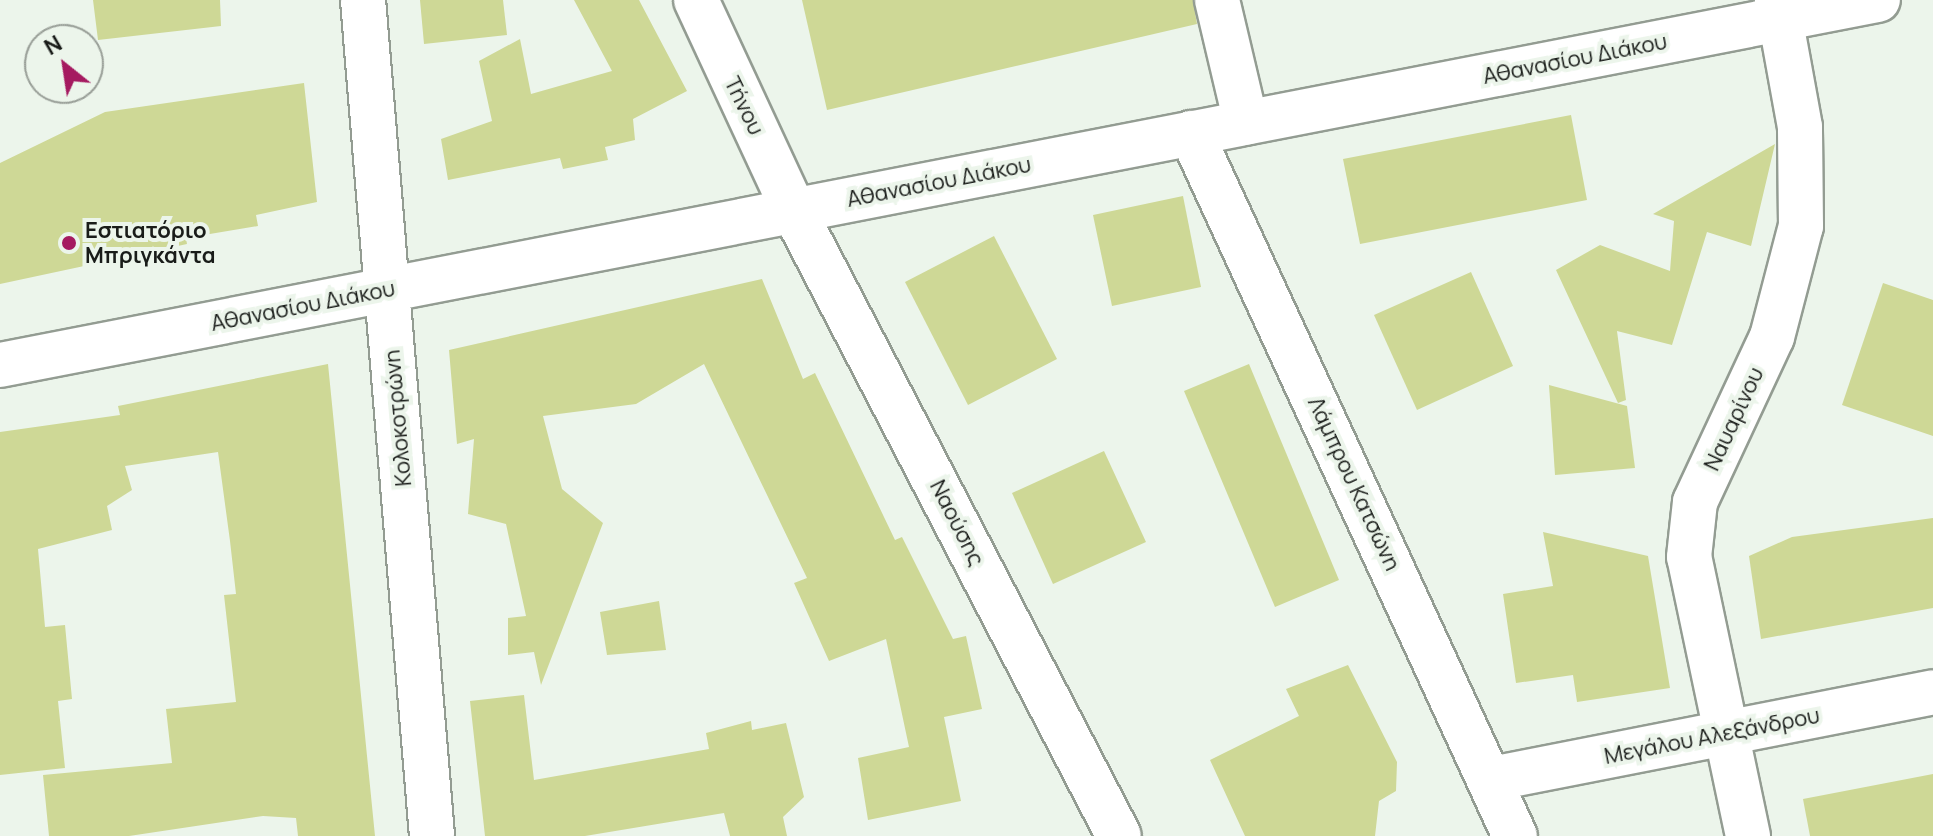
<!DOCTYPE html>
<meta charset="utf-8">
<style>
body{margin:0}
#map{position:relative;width:1933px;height:836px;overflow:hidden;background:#ecf5eb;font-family:Manrope,sans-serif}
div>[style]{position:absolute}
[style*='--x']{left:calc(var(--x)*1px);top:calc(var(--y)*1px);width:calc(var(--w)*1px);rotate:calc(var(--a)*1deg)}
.building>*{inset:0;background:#ced896}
.roads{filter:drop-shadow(2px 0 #939c92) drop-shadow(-2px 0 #939c92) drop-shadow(0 2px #939c92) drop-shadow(0 -2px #939c92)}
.street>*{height:44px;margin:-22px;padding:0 22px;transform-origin:22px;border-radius:22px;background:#fff}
.secondary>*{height:44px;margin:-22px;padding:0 22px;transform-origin:22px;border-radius:22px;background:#fff}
.dots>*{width:22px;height:22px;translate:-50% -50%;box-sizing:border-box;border:4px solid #ecf5eb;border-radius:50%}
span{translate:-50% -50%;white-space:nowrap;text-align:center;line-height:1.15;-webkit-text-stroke:8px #ecf5eb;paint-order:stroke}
.street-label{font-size:22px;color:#191c19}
.poi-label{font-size:22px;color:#191c19;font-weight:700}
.left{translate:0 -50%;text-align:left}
.north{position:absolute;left:24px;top:24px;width:80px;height:80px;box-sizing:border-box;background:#ecf5eb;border:2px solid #989e97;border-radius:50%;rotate:330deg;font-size:22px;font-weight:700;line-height:32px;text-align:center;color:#191c19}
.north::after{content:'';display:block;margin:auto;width:28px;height:36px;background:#a51a60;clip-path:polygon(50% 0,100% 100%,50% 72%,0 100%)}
</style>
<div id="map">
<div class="building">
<i style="clip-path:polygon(93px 0,220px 0,221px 26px,98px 40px)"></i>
<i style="clip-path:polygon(420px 0,503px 0,507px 35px,424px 44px)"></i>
<i style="clip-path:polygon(574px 0,639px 0,687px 91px,633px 119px,635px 140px,605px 147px,608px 160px,563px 169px,560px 158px,448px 180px,441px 139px,492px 121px,479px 61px,520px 39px,531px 94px,612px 71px)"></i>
<i style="clip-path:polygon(802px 0,1193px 0,1197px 24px,827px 110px)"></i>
<i style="clip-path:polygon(304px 83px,317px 202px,256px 215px,258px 226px,186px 238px,187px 244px,0 284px,0 163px,105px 112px)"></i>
<i style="clip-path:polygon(1571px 115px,1587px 200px,1360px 244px,1343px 159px)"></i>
<i style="clip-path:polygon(1775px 144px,1751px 246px,1707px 232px,1672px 345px,1617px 331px,1626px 400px,1618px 403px,1556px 270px,1600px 245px,1670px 271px,1674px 221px,1653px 214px)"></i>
<i style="clip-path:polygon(1183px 196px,1201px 287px,1112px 306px,1093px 215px)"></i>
<i style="clip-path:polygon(994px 236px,1057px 359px,968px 405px,905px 282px)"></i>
<i style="clip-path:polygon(1471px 272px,1513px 366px,1417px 410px,1374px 315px)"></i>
<i style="clip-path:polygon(762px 279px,803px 379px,815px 373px,895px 540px,902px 537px,953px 639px,966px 636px,982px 709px,944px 717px,961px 801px,868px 820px,858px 758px,909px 747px,886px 639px,829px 661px,794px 583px,807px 578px,704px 364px,636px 404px,543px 416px,562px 489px,603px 523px,541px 685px,534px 652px,508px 655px,508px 618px,526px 616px,506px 524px,468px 514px,474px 439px,457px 444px,449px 350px)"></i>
<i style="clip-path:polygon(1883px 283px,1933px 300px,1933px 436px,1842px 405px)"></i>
<i style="clip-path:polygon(328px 364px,375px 836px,298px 836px,296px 818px,263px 816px,129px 836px,49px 836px,43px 775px,172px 763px,166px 709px,236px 702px,224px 595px,236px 594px,230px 541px,218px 452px,125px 466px,132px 490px,107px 506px,112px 530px,38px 549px,45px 627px,65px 625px,72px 699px,58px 701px,65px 768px,0 775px,0 432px,120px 415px,118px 406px)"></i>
<i style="clip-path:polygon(1249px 364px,1339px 580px,1275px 607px,1184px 391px)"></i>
<i style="clip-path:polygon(1549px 385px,1627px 406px,1635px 468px,1555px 475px)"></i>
<i style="clip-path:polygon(1104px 451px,1146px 542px,1053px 584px,1012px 493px)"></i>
<i style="clip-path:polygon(1933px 518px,1933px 608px,1761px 639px,1749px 556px,1792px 537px)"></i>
<i style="clip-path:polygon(1543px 532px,1648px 556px,1670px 688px,1577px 702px,1573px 675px,1516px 683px,1503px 594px,1553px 586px)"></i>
<i style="clip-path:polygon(659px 601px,666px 650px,607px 655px,600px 612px)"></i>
<i style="clip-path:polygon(1348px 665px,1397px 762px,1396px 791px,1379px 801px,1375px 836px,1245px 836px,1210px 760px,1299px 716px,1286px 689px)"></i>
<i style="clip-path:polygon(524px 695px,534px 780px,709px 749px,706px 733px,751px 721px,752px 730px,786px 723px,804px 797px,783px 817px,787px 836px,730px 836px,724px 813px,585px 836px,485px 836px,470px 701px)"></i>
<i style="clip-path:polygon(1933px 774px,1933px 836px,1810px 836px,1803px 799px)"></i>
</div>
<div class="roads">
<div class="street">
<i style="--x:363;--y:0;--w:839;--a:85.28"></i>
<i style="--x:696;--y:0;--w:233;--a:65.1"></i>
<i style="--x:794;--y:211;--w:704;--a:62.53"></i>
<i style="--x:1217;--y:0;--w:126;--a:76.7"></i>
<i style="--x:1191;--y:133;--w:774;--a:65.26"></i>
<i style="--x:1491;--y:779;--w:450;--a:-11.1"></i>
<i style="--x:1748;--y:836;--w:285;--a:-101.9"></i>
<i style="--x:1689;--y:557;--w:55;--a:-83.8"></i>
<i style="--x:1695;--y:502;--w:182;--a:-65"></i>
<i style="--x:1772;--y:337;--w:115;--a:-75.4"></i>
<i style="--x:1801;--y:226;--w:99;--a:-90.6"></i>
<i style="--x:1800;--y:127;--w:129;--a:-100.3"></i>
</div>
<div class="secondary">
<i style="--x:0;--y:365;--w:1913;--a:-11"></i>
</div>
</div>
<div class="dots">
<i style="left:69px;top:243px;background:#a51a60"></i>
</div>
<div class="street-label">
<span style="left:1575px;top:59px;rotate:-11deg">Αθανασίου Διάκου</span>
<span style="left:744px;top:106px;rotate:64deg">Τήνου</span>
<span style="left:939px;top:182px;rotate:-11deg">Αθανασίου Διάκου</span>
<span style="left:303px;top:306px;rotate:-11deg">Αθανασίου Διάκου</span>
<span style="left:398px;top:418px;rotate:-95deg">Κολοκοτρώνη</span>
<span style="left:1734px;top:419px;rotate:-65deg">Ναυαρίνου</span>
<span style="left:1354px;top:484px;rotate:65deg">Λάμπρου Κατσώνη</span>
<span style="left:957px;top:523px;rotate:63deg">Ναούσης</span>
<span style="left:1712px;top:736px;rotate:-11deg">Μεγάλου Αλεξάνδρου</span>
</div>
<div class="poi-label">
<span class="left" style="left:85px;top:243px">Εστιατόριο<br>Μπριγκάντα</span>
</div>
<div class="north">N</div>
</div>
